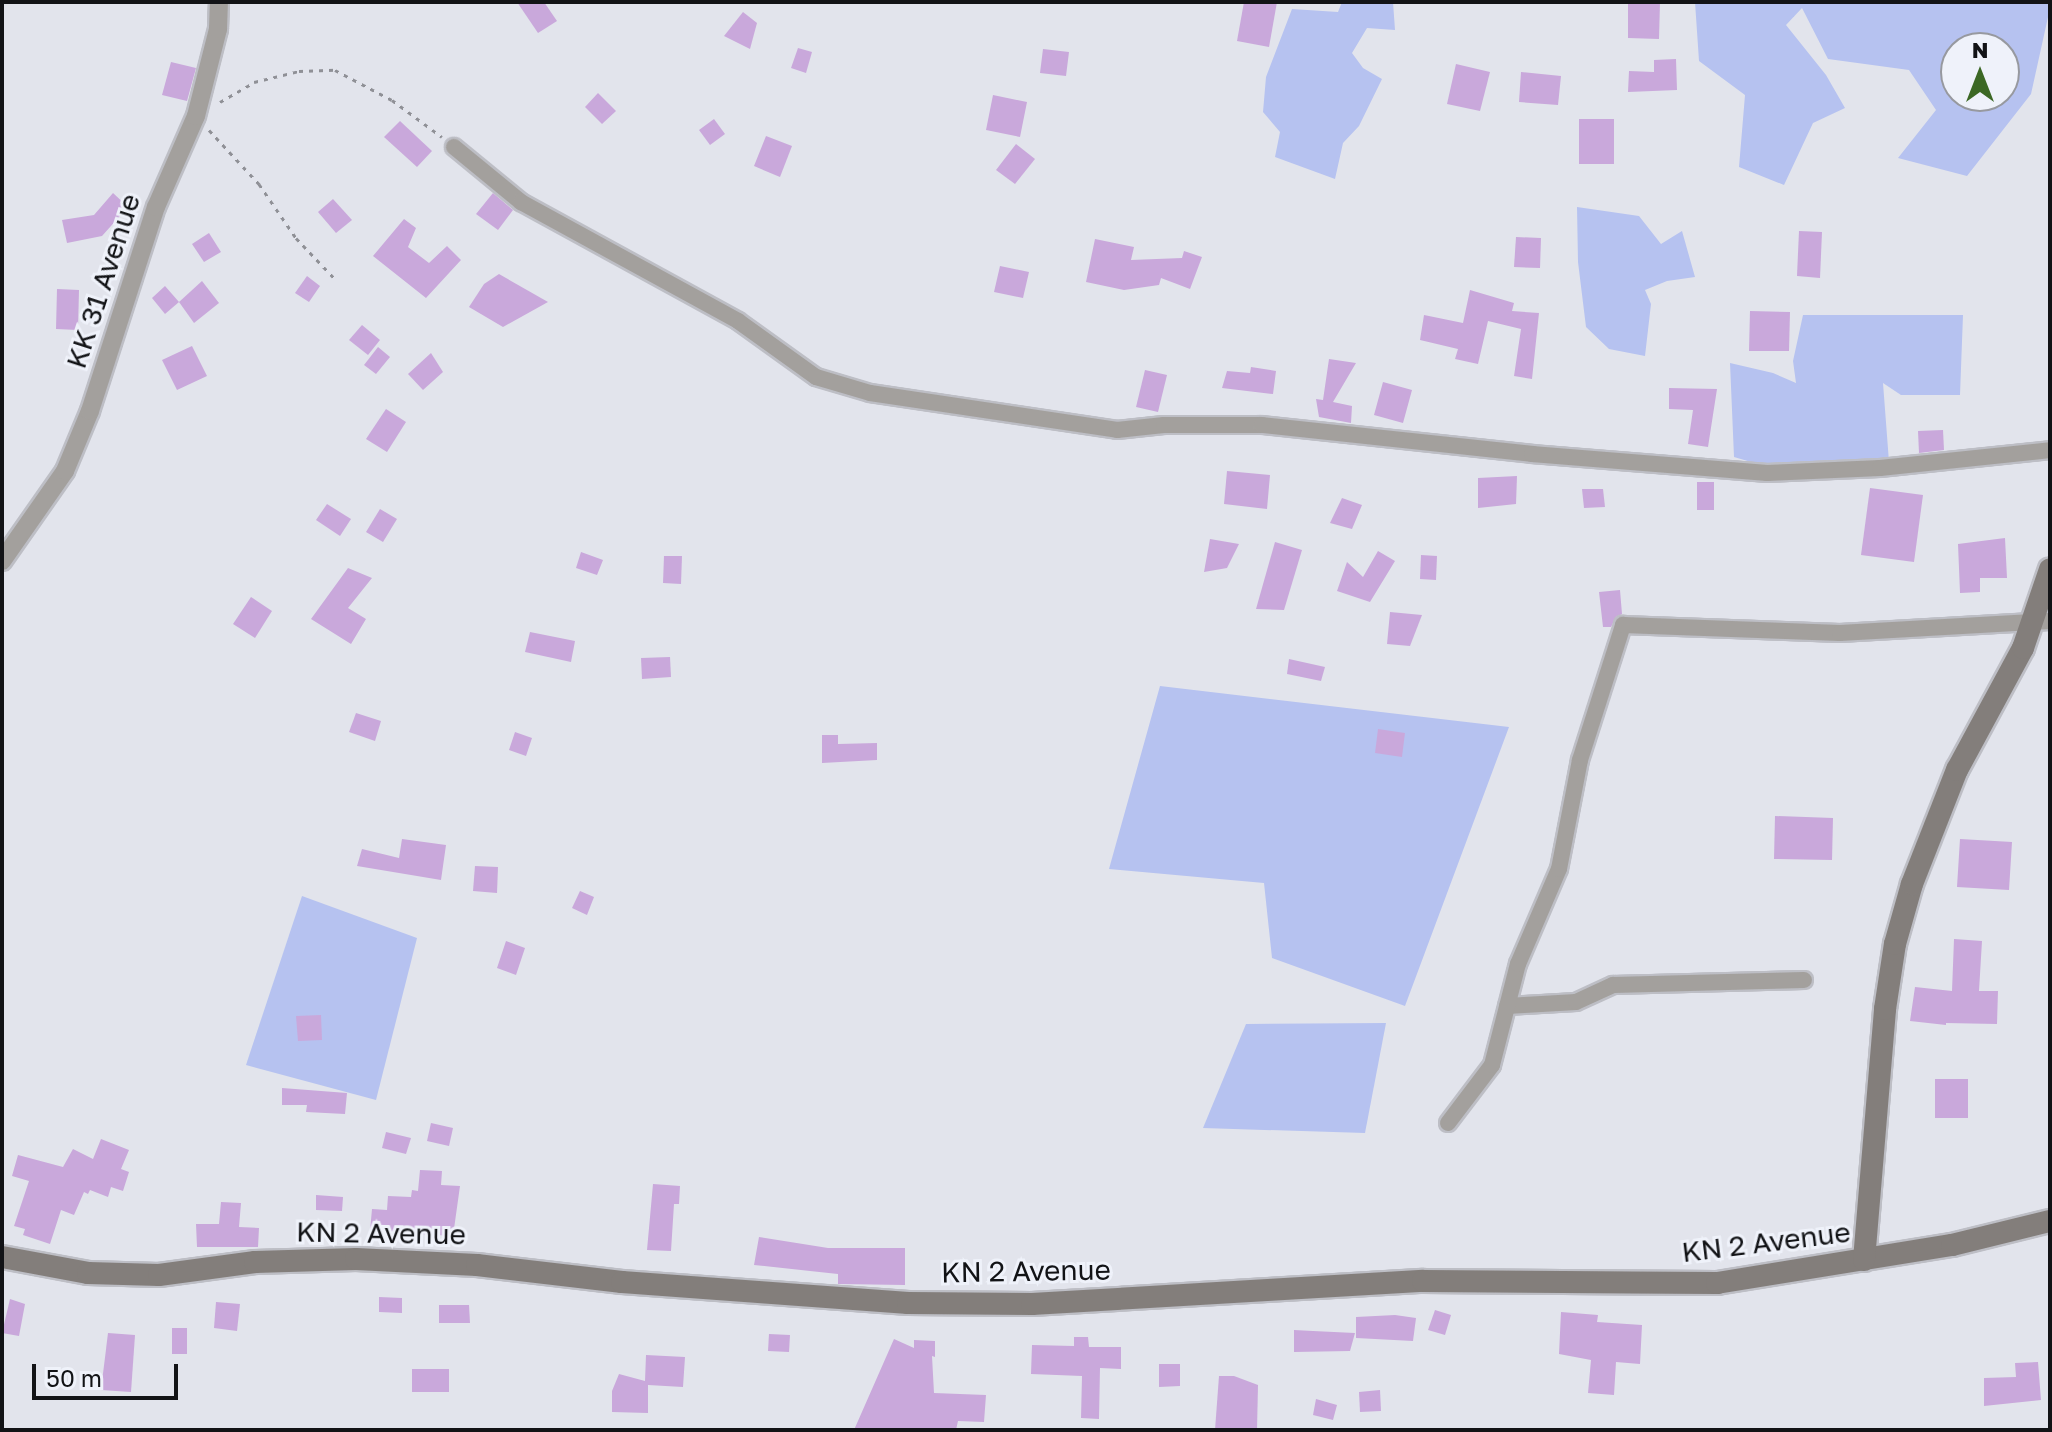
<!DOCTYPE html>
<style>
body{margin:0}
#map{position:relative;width:2052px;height:1432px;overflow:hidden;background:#e2e4ec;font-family:"Golos Text",sans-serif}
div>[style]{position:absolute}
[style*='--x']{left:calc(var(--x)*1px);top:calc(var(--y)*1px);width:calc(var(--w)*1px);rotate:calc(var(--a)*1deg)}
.green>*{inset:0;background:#b6c2f0}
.building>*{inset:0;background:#c9a8db}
.path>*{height:3px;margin-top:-1.5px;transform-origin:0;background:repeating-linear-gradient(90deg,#8f9096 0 4px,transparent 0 10px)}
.roads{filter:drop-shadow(2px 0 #bdbec5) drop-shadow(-2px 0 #bdbec5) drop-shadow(0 2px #bdbec5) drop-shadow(0 -2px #bdbec5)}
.minor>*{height:16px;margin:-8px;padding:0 8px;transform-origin:8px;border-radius:8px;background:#a3a09d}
.tertiary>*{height:18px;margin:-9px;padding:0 9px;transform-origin:9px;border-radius:9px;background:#a3a09d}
.secondary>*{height:22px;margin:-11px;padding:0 11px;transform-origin:11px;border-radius:11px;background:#837e7b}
span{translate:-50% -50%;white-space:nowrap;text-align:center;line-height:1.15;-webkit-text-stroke:6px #eff2fa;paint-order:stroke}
.street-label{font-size:28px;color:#121316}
.frame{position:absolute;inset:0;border:4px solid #121316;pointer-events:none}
.north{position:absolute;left:1940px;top:32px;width:80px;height:80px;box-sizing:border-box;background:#eff2fa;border:2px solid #97999f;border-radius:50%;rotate:0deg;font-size:22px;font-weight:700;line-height:32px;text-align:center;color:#121316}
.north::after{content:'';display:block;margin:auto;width:28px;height:36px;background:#3c6825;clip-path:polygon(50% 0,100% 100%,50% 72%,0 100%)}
.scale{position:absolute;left:32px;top:1364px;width:146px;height:36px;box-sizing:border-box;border:4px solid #121316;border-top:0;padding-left:10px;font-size:24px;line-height:28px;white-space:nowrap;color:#121316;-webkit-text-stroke:6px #eff2fa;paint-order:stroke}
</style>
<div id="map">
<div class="green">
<i style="clip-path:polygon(1342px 2px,1393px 2px,1395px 30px,1367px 28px,1352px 53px,1363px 68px,1382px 79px,1359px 126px,1343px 143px,1335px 179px,1275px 157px,1280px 132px,1263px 112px,1266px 77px,1292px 9px,1338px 12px)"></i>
<i style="clip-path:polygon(evenodd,1695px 2px,2050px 2px,2050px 8px,2031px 94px,1967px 176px,1898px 158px,1936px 110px,1909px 70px,1828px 59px,1802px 8px,1786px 25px,1826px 75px,1845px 108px,1813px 123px,1784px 185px,1739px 167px,1745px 95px,1699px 61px,1695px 2px,2004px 48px,2004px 96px,1956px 96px,1956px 48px,2004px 48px)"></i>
<i style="clip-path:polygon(1577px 207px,1639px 216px,1661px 244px,1682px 231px,1695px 277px,1667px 281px,1645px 290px,1651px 304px,1645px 356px,1609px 349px,1586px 327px,1578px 262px)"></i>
<i style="clip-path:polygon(1803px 315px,1963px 315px,1960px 395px,1901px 395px,1883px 383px,1889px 462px,1768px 467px,1734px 457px,1730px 363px,1773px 373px,1796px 383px,1793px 361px)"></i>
<i style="clip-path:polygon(1160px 686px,1509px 727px,1405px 1006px,1272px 958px,1264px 883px,1109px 869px)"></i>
<i style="clip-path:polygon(302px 896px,417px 938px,376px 1100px,246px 1065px)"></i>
<i style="clip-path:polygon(1386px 1023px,1365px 1133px,1203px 1128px,1246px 1024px)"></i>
</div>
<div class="building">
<i style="clip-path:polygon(517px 2px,544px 2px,557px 21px,538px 33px)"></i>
<i style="clip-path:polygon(1244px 2px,1277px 2px,1269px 47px,1237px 41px)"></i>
<i style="clip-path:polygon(1628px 2px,1660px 2px,1659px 39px,1628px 38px)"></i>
<i style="clip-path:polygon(743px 12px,757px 23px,750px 49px,724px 36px)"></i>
<i style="clip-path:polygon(798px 48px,812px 52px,806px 73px,791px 68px)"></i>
<i style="clip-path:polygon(1043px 49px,1069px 52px,1066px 76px,1040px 73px)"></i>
<i style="clip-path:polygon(1676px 59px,1677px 90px,1628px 92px,1629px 71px,1654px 72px,1654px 60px)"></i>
<i style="clip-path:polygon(171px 62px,196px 68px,187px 101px,162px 95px)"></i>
<i style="clip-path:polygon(1456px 64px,1490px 72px,1480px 111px,1447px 104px)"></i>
<i style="clip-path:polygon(1521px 72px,1561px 76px,1558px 105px,1519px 102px)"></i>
<i style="clip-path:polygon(598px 93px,616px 111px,602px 124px,585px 107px)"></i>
<i style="clip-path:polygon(993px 95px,1027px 102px,1020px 137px,986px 130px)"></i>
<i style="clip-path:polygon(714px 119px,725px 134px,710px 145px,699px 130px)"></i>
<i style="clip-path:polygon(1579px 119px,1614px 119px,1614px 164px,1579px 164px)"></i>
<i style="clip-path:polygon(400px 121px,432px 151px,417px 167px,384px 137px)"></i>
<i style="clip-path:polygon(766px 136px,792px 146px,780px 177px,754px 166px)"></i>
<i style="clip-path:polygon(1016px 144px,1035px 159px,1015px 184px,996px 170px)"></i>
<i style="clip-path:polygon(113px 193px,128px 207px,102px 236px,67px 243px,62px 220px,94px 215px)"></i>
<i style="clip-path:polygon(493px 193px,513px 210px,498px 230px,476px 214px)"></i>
<i style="clip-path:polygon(333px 199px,352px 220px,336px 233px,318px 212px)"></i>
<i style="clip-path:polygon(404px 219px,416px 228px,408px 247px,429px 263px,447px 246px,461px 260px,426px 298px,373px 256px)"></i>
<i style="clip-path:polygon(1799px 231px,1822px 232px,1820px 278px,1797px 276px)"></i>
<i style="clip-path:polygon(209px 233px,221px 252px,204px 262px,192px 244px)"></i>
<i style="clip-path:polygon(1516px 237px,1541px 238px,1540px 268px,1514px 267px)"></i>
<i style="clip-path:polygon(1095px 239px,1134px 247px,1131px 260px,1182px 258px,1184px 251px,1202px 257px,1190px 289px,1161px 278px,1159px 285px,1124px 290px,1086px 282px)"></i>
<i style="clip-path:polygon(1000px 266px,1029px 272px,1023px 298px,994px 292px)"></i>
<i style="clip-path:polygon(499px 274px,548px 302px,503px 327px,469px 307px,484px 284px)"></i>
<i style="clip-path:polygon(307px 276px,320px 286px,309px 302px,295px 293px)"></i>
<i style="clip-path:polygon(202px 281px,219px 303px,194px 323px,179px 302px)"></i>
<i style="clip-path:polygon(165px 286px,179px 302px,165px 314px,152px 298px)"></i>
<i style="clip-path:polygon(57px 289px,79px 290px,78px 330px,56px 329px)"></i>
<i style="clip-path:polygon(1470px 290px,1514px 303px,1512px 311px,1539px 313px,1532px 379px,1514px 376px,1521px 329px,1488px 321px,1478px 364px,1455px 359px,1458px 349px,1420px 340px,1424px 315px,1463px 323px)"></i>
<i style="clip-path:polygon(1750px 311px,1790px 312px,1789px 351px,1749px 351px)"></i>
<i style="clip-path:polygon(362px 325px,380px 340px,368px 355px,349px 340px)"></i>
<i style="clip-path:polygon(192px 346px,207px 376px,177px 390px,162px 360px)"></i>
<i style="clip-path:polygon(378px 347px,390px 357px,376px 374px,364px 365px)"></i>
<i style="clip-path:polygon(431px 353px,443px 372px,423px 390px,408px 374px)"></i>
<i style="clip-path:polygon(1329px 359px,1356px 363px,1333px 402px,1352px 406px,1351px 423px,1319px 417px,1316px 399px,1323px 400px)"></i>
<i style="clip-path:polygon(1251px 367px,1276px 371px,1273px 394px,1222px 388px,1227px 371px,1250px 373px)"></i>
<i style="clip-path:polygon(1145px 370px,1167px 375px,1158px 412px,1136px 407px)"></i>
<i style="clip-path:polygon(1383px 382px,1412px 390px,1403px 423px,1374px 415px)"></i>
<i style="clip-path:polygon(1669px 388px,1717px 389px,1708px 447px,1688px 444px,1693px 410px,1669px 409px)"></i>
<i style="clip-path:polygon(386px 409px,406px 422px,387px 452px,366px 439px)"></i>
<i style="clip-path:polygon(1943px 430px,1944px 450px,1919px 453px,1918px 431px)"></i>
<i style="clip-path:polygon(1227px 471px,1270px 475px,1267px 509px,1224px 504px)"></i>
<i style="clip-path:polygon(1517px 476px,1516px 504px,1478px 508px,1478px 478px)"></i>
<i style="clip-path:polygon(1697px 482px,1714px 482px,1714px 510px,1697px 510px)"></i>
<i style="clip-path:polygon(1870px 488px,1923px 495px,1914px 562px,1861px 555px)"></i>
<i style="clip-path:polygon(1582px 489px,1603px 489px,1605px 507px,1584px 508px)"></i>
<i style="clip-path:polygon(1342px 498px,1362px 505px,1352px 529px,1330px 523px)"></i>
<i style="clip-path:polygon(327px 504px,351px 519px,340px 536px,316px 520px)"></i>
<i style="clip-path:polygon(380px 509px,397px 519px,383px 542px,366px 532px)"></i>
<i style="clip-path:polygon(2005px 538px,2007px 578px,1980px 578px,1980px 592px,1960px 593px,1958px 544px)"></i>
<i style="clip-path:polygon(1210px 539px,1239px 544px,1227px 568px,1204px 572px)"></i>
<i style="clip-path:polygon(1275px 542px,1302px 550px,1284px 610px,1256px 609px)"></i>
<i style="clip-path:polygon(1378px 551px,1395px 561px,1370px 602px,1337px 591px,1347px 562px,1363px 577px)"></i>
<i style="clip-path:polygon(581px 552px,603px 560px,597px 575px,576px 568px)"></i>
<i style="clip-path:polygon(1421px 555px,1437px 556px,1436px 580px,1420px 579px)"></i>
<i style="clip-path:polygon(664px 556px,682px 556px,681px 584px,663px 583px)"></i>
<i style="clip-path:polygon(348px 568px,372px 578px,348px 608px,366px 619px,351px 644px,311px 619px)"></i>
<i style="clip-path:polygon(1620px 590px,1622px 614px,1616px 617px,1611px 627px,1603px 627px,1599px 592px)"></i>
<i style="clip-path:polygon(251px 597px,272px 611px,255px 638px,233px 624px)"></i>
<i style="clip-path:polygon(1390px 612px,1422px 615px,1410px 646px,1387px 644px)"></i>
<i style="clip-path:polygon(530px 632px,575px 641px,571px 662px,525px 652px)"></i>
<i style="clip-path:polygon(670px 657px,671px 677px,642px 679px,641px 658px)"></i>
<i style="clip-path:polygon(1289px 659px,1325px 667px,1321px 681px,1287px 674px)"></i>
<i style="clip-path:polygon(356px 713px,381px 721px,375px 741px,349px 732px)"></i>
<i style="clip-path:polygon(1378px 729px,1405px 733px,1402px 757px,1375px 753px)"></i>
<i style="clip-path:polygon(515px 732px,532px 738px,526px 756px,509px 750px)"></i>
<i style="clip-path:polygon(822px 735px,838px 735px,838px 744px,877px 743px,877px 760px,822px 763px)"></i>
<i style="clip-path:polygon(1775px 816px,1833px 818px,1832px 860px,1774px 859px)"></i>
<i style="clip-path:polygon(402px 839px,446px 845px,441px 880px,357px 866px,362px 849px,399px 858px)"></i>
<i style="clip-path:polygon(1960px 839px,2012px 842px,2009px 890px,1957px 887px)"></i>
<i style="clip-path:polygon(475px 866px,498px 867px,497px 893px,473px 891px)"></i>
<i style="clip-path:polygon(580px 891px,594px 897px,587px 915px,572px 908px)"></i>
<i style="clip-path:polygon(1954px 939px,1982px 941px,1979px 991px,1998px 991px,1997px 1024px,1946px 1023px,1946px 1025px,1910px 1021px,1915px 987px,1952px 991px)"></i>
<i style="clip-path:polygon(506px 941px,525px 948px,516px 975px,497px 968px)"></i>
<i style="clip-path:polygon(321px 1015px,322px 1040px,298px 1041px,296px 1016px)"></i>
<i style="clip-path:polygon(1935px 1079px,1968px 1079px,1968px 1118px,1935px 1118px)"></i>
<i style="clip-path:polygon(282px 1088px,347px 1093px,345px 1114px,306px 1112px,307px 1105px,282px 1105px)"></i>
<i style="clip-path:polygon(431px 1123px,453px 1128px,449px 1146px,427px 1141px)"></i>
<i style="clip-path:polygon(386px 1132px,411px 1138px,406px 1154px,382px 1148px)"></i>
<i style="clip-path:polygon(101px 1139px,129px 1150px,121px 1169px,129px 1172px,123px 1191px,111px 1187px,108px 1197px,90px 1190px,88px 1194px,84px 1192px,74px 1215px,61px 1210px,50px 1244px,23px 1235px,25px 1229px,14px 1226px,29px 1181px,12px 1176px,18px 1155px,63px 1167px,73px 1149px,93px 1159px)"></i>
<i style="clip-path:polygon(420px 1170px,442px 1171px,441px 1185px,460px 1186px,453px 1236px,370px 1231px,372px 1209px,387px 1210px,388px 1196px,411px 1197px,412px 1190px,418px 1191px)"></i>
<i style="clip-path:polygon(653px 1184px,680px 1186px,679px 1204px,674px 1204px,671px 1251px,647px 1250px)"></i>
<i style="clip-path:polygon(316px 1195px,343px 1197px,342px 1211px,316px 1210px)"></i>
<i style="clip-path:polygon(221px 1202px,241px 1203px,239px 1227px,259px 1228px,258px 1247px,197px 1247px,196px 1224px,219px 1224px)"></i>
<i style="clip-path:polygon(759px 1237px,828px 1248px,905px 1248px,905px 1285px,838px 1284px,838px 1274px,754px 1265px)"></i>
<i style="clip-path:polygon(379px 1297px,402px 1298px,402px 1313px,379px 1312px)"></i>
<i style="clip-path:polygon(10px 1299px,25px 1304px,19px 1336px,2px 1333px)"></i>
<i style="clip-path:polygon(216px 1302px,240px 1304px,237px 1331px,214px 1328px)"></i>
<i style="clip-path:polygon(439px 1305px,469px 1305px,470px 1323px,439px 1323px)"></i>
<i style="clip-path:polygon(1435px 1310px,1451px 1315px,1445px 1335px,1428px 1330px)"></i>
<i style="clip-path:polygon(1561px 1312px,1598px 1315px,1597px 1322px,1642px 1325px,1640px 1364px,1616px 1362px,1614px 1395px,1588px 1393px,1591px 1360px,1559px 1354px)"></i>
<i style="clip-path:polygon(1395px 1315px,1416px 1318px,1413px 1341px,1356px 1338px,1356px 1317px)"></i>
<i style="clip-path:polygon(172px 1328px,187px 1328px,187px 1354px,172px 1354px)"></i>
<i style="clip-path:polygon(1294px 1330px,1313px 1331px,1355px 1333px,1350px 1351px,1294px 1352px)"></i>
<i style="clip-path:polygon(108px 1333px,135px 1335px,131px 1392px,101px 1390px)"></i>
<i style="clip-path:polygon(769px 1334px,790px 1335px,789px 1352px,768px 1351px)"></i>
<i style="clip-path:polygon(1074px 1337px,1088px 1337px,1089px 1347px,1121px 1347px,1121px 1369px,1100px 1368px,1099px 1419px,1081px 1418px,1082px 1376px,1031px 1374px,1032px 1345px,1074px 1346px)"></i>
<i style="clip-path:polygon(894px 1339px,914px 1348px,914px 1340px,935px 1341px,935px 1357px,932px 1356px,934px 1393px,986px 1395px,984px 1422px,958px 1421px,956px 1430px,854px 1430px)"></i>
<i style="clip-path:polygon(646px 1355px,685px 1357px,683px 1387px,648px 1385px,648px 1413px,612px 1412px,612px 1391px,619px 1374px,645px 1381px)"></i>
<i style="clip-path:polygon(2038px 1362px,2041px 1400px,1984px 1406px,1984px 1378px,2016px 1377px,2015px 1363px)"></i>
<i style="clip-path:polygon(1159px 1364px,1180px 1364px,1180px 1386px,1159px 1387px)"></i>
<i style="clip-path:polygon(412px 1369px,449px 1369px,449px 1392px,412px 1392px)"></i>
<i style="clip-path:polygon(1219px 1376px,1234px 1376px,1258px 1385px,1257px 1430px,1215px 1430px)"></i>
<i style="clip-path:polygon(1380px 1390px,1381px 1411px,1360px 1412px,1359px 1392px)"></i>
<i style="clip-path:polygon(1316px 1399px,1337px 1405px,1333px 1420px,1313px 1415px)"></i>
</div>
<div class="path">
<i style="--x:220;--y:102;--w:39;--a:-30"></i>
<i style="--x:254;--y:82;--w:46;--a:-13.7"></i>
<i style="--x:299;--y:71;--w:36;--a:-2"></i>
<i style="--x:335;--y:70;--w:64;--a:27.8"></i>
<i style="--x:392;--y:100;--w:62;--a:36.5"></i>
<i style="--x:209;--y:130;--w:74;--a:47.2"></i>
<i style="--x:259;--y:184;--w:65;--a:55.6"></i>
<i style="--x:296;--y:238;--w:58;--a:46.4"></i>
</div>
<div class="roads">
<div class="minor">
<i style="--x:454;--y:147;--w:87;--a:39.4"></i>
<i style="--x:521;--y:202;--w:247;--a:28.7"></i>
<i style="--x:738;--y:321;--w:96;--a:35.7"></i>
<i style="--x:816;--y:377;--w:56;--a:16.5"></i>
<i style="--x:870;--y:393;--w:250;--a:8.5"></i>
<i style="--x:1117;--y:430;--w:47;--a:-6.1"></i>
<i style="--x:1164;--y:425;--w:98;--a:0"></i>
<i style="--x:1262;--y:425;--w:272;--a:6.1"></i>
<i style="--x:1532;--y:454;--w:236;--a:4.6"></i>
<i style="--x:1767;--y:473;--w:113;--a:-2.5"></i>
<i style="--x:1880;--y:468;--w:171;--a:-6"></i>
<i style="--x:1507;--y:1006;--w:69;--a:-3.3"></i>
<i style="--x:1576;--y:1002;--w:41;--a:-24.7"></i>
<i style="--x:1613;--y:985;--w:191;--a:-1.5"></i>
<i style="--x:1448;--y:1123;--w:73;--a:-52.8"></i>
<i style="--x:1492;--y:1065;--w:104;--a:-75.6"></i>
<i style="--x:1518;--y:964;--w:103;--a:-66.7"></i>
<i style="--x:1559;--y:869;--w:111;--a:-79.1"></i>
<i style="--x:1580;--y:760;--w:142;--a:-72.3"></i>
<i style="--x:1623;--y:625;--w:217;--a:2.1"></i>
<i style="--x:1840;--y:633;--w:210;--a:-3.3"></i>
</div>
<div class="tertiary">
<i style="--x:2;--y:561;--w:110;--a:-55"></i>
<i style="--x:65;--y:471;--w:65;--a:-67.4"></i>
<i style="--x:90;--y:411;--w:214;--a:-72.1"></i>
<i style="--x:156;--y:207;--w:99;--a:-66.3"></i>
<i style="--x:196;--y:116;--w:90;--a:-75.8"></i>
<i style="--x:218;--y:29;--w:27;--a:-88"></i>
</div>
<div class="secondary">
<i style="--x:2;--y:1257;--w:87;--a:10.5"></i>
<i style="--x:88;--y:1273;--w:71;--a:1.6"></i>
<i style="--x:159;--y:1275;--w:97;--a:-7.7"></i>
<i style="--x:255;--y:1262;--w:101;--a:-1.7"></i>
<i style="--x:356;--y:1259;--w:121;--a:2.8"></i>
<i style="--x:477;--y:1265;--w:146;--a:6.7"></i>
<i style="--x:622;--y:1282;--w:287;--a:4.2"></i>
<i style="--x:908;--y:1303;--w:124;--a:0.5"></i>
<i style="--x:1032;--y:1304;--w:392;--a:-3.4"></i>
<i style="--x:1423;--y:1281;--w:294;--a:0.4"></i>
<i style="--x:1717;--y:1283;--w:238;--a:-9.2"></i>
<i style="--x:1952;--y:1245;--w:101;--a:-13.8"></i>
<i style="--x:1864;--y:1260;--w:252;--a:-85.2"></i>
<i style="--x:1885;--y:1009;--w:66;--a:-81.3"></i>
<i style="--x:1895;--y:944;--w:62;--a:-74.2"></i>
<i style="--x:1912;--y:884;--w:123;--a:-68.5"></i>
<i style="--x:1957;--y:770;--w:139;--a:-61.6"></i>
<i style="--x:2023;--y:648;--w:83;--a:-71.1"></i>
</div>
</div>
<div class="street-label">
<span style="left:103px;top:281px;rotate:-72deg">KK 31 Avenue</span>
<span style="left:381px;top:1233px;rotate:1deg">KN 2 Avenue</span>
<span style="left:1766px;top:1242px;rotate:-7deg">KN 2 Avenue</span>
<span style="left:1026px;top:1271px;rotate:-1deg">KN 2 Avenue</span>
</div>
<div class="frame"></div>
<div class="north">N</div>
<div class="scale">50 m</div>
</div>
